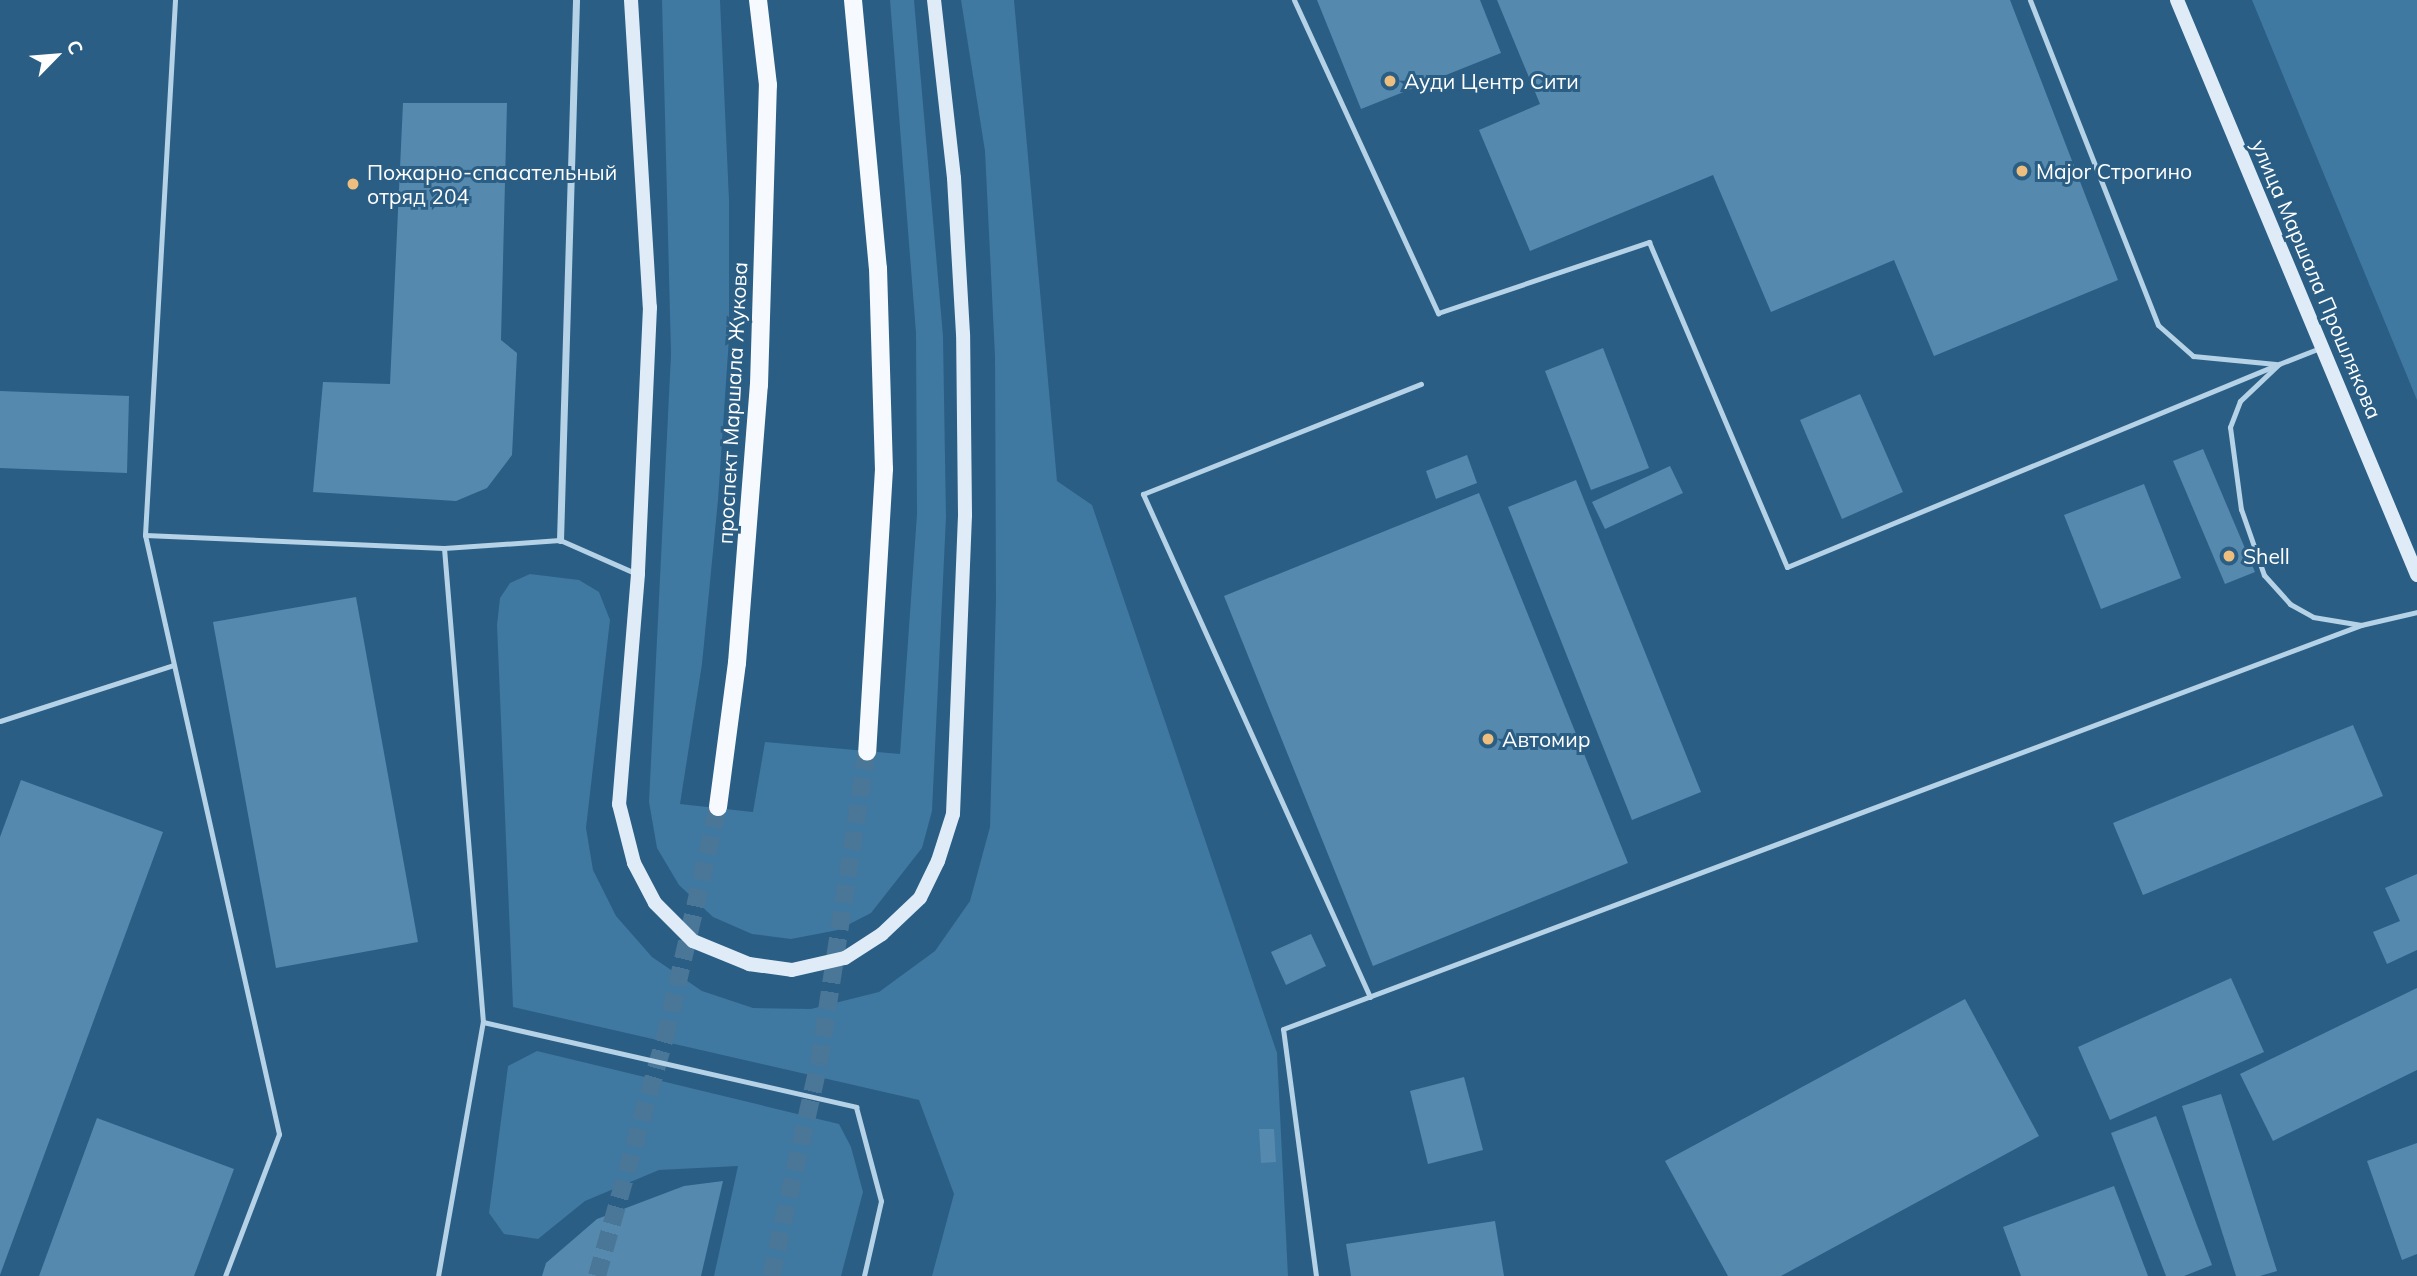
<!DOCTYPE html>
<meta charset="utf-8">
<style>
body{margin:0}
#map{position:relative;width:2417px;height:1276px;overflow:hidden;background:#2a5e85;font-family:Mulish,sans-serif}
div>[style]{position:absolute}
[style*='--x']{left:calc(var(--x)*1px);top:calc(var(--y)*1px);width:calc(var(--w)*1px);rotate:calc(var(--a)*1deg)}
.green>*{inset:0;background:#3f78a1}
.building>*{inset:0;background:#5689ae}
.primary-tunnel>*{height:18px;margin-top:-9px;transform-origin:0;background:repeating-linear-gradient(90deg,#4a7697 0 18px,transparent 0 27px)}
.lane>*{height:5px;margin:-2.5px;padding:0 2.5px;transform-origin:2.5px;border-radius:2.5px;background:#b5d2e7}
.street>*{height:7px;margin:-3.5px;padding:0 3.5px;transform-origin:3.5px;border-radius:3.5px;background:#b5d2e7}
.secondary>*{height:14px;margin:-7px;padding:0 7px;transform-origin:7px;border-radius:7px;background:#dfecf7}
.primary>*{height:18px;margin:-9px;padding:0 9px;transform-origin:9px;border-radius:9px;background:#f6fafe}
.dots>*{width:19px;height:19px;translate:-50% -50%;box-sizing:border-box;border:4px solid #2a5e85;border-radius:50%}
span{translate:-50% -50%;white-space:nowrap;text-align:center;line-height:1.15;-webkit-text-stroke:6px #2a5e85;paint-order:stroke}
.poi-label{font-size:21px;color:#fff}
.left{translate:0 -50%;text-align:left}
.street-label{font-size:21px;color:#fff}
.north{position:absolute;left:21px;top:21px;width:70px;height:70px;-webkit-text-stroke:5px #2a5e85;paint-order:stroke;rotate:65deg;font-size:19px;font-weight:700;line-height:28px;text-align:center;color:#fff}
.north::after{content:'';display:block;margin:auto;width:24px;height:32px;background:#fff;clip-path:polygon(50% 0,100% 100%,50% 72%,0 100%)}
</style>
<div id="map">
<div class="green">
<i style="clip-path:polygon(662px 0,720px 0,729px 200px,729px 338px,718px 500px,702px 664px,680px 804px,753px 812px,765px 742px,900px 754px,917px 514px,916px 333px,890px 0,914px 0,943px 336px,946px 517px,932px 811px,922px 848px,871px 913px,838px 930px,791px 939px,752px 934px,713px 917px,679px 885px,657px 848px,649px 802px,671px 354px)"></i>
<i style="clip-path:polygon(961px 0,1014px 0,1057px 481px,1092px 505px,1277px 1053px,1288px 1276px,932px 1276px,954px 1194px,919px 1100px,513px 1007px,497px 625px,500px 598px,510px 583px,530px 574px,579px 580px,599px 592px,610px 620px,586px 828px,593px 870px,616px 916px,652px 957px,702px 991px,753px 1008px,811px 1009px,879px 992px,935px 951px,970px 901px,990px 827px,996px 599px,995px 357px,985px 151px)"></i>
<i style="clip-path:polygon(2252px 0,2417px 0,2417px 400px)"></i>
<i style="clip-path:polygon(537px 1051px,839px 1124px,851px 1147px,863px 1192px,841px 1276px,714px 1276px,738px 1166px,659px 1170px,585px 1201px,538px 1239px,504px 1234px,489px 1213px,508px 1066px)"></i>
</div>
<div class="building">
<i style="clip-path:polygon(1317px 0,1480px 0,1501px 53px,1361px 109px)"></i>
<i style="clip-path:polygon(1497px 0,2010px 0,2118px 280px,1934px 356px,1894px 260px,1771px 312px,1713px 175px,1530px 251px,1479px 130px,1540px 104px)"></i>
<i style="clip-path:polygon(403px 103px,507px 103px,501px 340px,517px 353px,512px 455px,487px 488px,456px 501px,313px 492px,323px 382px,390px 384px)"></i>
<i style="clip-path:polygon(1603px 348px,1649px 468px,1591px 490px,1545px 371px)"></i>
<i style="clip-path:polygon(0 391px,129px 396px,127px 473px,0 468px)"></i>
<i style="clip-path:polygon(1860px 394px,1903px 492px,1842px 519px,1800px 420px)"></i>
<i style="clip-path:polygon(2203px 449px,2255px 572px,2225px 584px,2173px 461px)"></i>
<i style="clip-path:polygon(1467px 455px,1477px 483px,1436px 499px,1426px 471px)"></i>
<i style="clip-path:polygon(1670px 466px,1683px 493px,1605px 529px,1592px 502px)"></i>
<i style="clip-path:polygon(1576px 480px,1701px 792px,1632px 820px,1508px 507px)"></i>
<i style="clip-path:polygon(2144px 484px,2181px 578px,2101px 609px,2064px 515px)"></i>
<i style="clip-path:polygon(1479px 493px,1628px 863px,1373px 966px,1224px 596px)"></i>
<i style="clip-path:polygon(356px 597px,418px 942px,276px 968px,213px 622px)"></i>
<i style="clip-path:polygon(2353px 725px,2383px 796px,2143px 895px,2113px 823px)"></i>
<i style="clip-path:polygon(21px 780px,163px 832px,0 1275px,0 837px)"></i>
<i style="clip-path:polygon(2417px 874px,2417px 950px,2387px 964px,2373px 932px,2400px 921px,2385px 888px)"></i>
<i style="clip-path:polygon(1311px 934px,1326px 966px,1286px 985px,1271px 952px)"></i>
<i style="clip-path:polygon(2231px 978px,2264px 1052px,2110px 1120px,2078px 1047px)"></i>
<i style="clip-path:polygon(2417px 988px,2417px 1070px,2273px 1141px,2240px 1074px)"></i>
<i style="clip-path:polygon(1965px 999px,2039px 1136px,1781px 1276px,1728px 1276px,1665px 1161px)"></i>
<i style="clip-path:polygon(1464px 1077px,1483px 1150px,1428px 1164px,1410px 1091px)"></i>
<i style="clip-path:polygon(2221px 1094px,2277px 1271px,2260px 1276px,2236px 1276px,2182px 1106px)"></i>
<i style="clip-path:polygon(2156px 1116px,2212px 1265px,2184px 1276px,2166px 1276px,2111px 1133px)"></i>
<i style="clip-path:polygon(97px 1118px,234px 1169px,194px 1276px,39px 1276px)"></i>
<i style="clip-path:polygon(1259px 1129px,1274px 1129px,1276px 1162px,1261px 1163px)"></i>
<i style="clip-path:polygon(2417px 1143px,2417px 1254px,2402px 1260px,2367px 1161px)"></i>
<i style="clip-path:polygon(723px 1181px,701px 1276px,542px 1276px,546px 1263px,597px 1219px,684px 1186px)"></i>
<i style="clip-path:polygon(2114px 1186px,2148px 1276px,2021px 1276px,2003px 1227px)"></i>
<i style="clip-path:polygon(1495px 1221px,1504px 1276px,1351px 1276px,1346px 1244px)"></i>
</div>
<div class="primary-tunnel">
<i style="--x:597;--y:1276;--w:248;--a:-74.1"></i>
<i style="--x:665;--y:1038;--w:237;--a:-77.1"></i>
<i style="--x:771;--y:1276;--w:218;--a:-77.3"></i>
<i style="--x:819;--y:1063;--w:316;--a:-81.3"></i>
</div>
<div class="lane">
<i style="--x:175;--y:0;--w:536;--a:93.21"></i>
<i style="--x:145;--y:535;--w:299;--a:2.5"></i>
<i style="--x:444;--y:548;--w:116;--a:-3.9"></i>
<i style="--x:560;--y:540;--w:84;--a:23.8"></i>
<i style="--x:1294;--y:0;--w:345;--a:65.3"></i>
<i style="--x:1438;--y:313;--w:223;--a:-18.6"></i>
<i style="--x:1649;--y:242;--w:353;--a:67"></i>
<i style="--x:1787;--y:567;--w:532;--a:-22.42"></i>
<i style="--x:2030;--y:0;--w:349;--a:68.5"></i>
<i style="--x:2158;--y:325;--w:47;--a:41.5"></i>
<i style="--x:2193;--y:356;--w:83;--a:5.5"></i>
<i style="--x:2320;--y:348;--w:44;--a:158.7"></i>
<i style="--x:2279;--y:364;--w:54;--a:136.5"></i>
<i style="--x:2240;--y:401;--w:28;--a:111"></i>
<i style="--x:2230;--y:427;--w:83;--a:82.4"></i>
<i style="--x:2241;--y:509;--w:70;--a:70.8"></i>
<i style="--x:2264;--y:575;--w:39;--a:48"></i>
<i style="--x:2290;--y:604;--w:26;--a:29"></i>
<i style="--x:2313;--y:617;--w:49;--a:9.5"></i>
<i style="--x:2361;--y:625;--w:57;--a:-13.1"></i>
<i style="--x:145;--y:535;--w:614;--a:77.39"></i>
<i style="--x:279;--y:1134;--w:152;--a:110.8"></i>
<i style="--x:444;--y:548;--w:476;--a:85.3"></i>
<i style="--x:483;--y:1022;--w:383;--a:12.8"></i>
<i style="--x:856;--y:1107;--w:97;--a:75.1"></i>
<i style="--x:881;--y:1201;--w:77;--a:102.8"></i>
<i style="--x:0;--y:721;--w:182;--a:-17.9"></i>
<i style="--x:1370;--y:997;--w:552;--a:-114.29"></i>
<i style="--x:1143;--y:494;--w:299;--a:-21.6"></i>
<i style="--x:438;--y:1276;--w:258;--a:-80"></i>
<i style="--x:1316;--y:1276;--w:249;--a:-97.6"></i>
<i style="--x:1283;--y:1029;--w:1151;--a:-20.54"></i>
</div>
<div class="street">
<i style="--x:560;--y:540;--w:540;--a:-88.3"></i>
</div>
<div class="secondary">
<i style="--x:631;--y:0;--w:308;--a:86.5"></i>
<i style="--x:650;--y:307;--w:267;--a:92.6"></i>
<i style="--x:638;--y:574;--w:231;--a:94.7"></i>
<i style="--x:619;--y:804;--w:61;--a:75.7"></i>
<i style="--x:634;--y:863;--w:45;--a:62.3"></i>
<i style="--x:655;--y:903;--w:54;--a:45"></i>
<i style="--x:693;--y:941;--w:61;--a:22.3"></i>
<i style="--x:749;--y:964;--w:43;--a:7.9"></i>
<i style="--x:792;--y:970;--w:54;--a:-12.8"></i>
<i style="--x:845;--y:958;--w:44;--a:-33"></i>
<i style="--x:882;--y:934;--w:52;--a:-43.5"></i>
<i style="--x:920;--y:898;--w:41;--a:-64.1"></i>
<i style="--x:938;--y:861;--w:49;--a:-72.3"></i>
<i style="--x:953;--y:814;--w:299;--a:-87.7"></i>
<i style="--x:965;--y:515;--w:181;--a:-90.6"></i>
<i style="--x:963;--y:334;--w:156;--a:-93.3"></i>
<i style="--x:954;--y:178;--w:179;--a:-96.4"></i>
<i style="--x:2177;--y:0;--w:623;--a:67.34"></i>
</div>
<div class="primary">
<i style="--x:853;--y:0;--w:269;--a:84.7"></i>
<i style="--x:878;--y:268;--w:201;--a:88.3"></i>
<i style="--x:884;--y:469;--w:283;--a:93.4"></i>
<i style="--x:718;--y:807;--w:145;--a:-82.5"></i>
<i style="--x:737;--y:663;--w:279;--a:-85.5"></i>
<i style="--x:759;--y:385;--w:300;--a:-88.3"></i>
<i style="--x:768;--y:85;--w:86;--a:-96.7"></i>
</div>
<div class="dots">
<i style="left:1390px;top:81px;background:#edbe7d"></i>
<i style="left:2022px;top:171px;background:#edbe7d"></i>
<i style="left:353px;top:184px;background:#edbe7d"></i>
<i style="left:2229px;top:556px;background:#edbe7d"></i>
<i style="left:1488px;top:739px;background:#edbe7d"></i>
</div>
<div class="poi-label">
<span class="left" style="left:1404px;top:81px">Ауди Центр Сити</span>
<span class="left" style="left:2036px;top:171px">Major Строгино</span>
<span class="left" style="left:367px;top:184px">Пожарно-спасательный<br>отряд 204</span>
<span class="left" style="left:2243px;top:556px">Shell</span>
<span class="left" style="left:1502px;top:739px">Автомир</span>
</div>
<div class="street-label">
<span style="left:2317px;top:279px;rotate:67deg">улица Маршала Прошлякова</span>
<span style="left:732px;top:403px;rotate:-87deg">проспект Маршала Жукова</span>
</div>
<div class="north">С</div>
</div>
